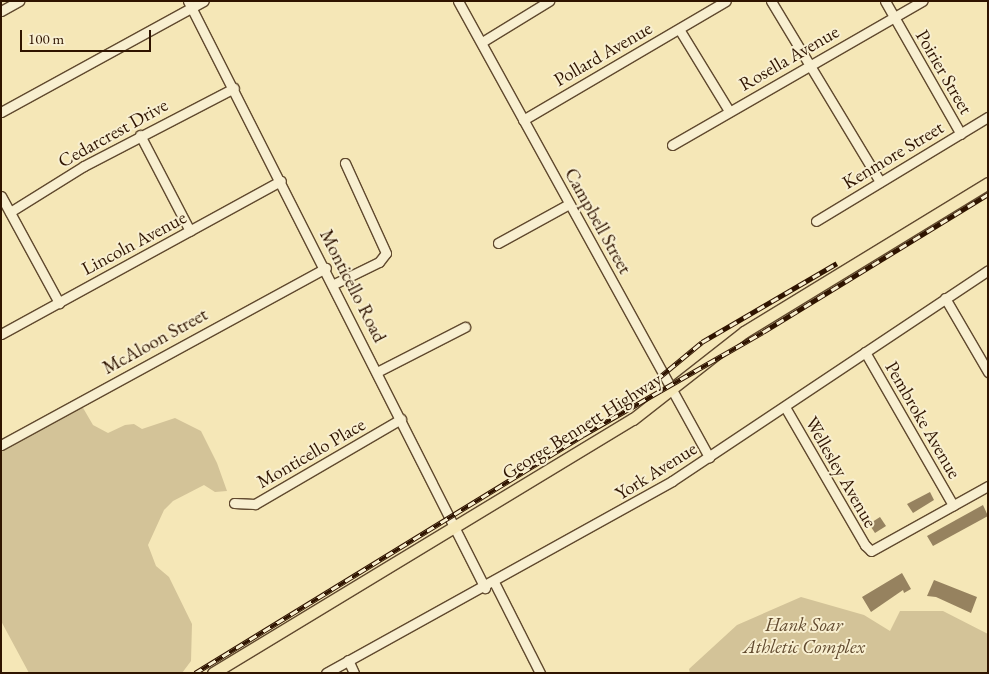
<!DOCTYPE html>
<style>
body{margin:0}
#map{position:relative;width:989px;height:674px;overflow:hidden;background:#f5e7b7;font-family:"EB Garamond",serif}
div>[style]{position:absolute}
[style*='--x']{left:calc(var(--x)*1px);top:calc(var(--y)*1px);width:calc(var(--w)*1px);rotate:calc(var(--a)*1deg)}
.green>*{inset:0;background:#d3c398}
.building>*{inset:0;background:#96825f}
.roads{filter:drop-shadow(1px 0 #60492e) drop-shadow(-1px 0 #60492e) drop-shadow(0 1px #60492e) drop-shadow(0 -1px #60492e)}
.minor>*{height:9px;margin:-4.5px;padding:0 4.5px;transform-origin:4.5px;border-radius:4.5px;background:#f8efd0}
.major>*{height:11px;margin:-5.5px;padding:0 5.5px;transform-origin:5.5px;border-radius:5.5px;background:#f5e7b7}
.rail>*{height:4.5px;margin-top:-2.25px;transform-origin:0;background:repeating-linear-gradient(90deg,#f8efd0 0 8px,#2f1400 0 16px);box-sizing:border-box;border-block:1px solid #2f1400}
span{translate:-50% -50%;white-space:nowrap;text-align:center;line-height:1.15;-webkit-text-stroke:4px #f8efd0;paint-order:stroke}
.street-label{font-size:19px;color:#2f1400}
.park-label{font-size:19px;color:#60492e;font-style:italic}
.frame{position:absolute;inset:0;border:2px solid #2f1400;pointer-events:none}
.scale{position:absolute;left:20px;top:30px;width:131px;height:22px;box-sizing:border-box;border:2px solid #2f1400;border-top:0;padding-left:6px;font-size:15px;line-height:18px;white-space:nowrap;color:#2f1400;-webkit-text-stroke:4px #f8efd0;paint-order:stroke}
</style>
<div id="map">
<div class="green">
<i style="clip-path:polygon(79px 401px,93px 425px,108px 433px,125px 425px,134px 424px,142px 429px,175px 418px,201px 431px,217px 463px,227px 491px,215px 492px,204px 485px,173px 501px,164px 510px,148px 545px,156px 566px,169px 577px,192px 624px,191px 661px,182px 673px,29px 673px,1px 621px,1px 443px)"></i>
<i style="clip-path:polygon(801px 597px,864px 615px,890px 631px,900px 611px,943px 611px,988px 634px,988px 673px,690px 673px,689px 669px,737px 625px)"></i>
</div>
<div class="building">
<i style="clip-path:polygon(930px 492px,934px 500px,913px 513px,907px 504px)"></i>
<i style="clip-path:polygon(983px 505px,988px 516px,933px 546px,927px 536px)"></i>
<i style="clip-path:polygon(880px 517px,886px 526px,875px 533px,869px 524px)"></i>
<i style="clip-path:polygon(902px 573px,911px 589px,904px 593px,903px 590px,871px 612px,862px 597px)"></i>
<i style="clip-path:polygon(934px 580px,977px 597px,971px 613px,936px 597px,927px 596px)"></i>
</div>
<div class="roads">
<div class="minor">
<i style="--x:188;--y:1;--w:658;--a:63.16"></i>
<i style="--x:458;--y:1;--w:521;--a:61.17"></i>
<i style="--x:771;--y:1;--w:211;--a:58.9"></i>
<i style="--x:885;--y:1;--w:153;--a:60.3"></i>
<i style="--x:1;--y:11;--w:21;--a:-29"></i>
<i style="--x:679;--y:29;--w:96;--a:58.6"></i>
<i style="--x:482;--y:42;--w:79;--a:-31.5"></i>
<i style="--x:1;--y:112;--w:231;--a:-28.7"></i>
<i style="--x:523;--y:120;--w:235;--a:-30.4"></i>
<i style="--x:140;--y:135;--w:108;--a:62.5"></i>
<i style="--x:672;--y:145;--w:289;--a:-29.9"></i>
<i style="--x:1;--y:196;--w:122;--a:61.5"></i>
<i style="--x:10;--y:212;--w:87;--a:-31.9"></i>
<i style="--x:84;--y:166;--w:169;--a:-27.5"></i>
<i style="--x:816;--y:221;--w:201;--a:-31.2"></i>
<i style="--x:498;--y:243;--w:81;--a:-28.8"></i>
<i style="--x:334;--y:284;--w:50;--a:-26.1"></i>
<i style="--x:379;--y:262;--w:11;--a:-52"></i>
<i style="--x:386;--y:253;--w:99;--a:-114.5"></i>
<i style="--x:945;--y:298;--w:86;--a:59.8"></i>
<i style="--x:1;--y:334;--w:319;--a:-28.7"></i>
<i style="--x:865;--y:352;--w:177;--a:60.1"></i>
<i style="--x:377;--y:372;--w:99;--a:-27.1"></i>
<i style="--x:785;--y:407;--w:160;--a:59.9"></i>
<i style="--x:865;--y:545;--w:8;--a:45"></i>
<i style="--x:871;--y:551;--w:134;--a:-29.1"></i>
<i style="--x:1;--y:445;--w:370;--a:-28.6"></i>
<i style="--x:234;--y:503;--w:21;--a:3"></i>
<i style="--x:255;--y:504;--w:169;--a:-30.2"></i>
<i style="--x:494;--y:582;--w:102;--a:63.2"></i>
<i style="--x:348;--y:660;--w:14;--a:65"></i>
<i style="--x:326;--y:673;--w:396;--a:-29"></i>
<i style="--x:672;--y:481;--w:380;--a:-33.7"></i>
</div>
<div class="major">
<i style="--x:213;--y:673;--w:491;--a:-31.2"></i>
<i style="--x:633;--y:419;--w:141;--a:-38.1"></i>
<i style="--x:744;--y:332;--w:286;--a:-31.4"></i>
</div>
</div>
<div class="rail">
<i style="--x:609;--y:413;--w:42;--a:-33.3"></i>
<i style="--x:644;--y:390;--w:75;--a:-39.6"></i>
<i style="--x:702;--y:342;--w:156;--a:-30.3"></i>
<i style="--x:195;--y:673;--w:455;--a:-31.5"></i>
<i style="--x:583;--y:435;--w:207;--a:-29.8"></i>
<i style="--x:763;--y:332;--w:264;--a:-31.5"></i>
</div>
<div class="street-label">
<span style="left:603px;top:54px;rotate:-30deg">Pollard Avenue</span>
<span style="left:789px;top:58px;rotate:-30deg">Rosella Avenue</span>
<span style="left:944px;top:72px;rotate:60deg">Poirier Street</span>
<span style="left:113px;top:133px;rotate:-29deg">Cedarcrest Drive</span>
<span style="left:893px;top:155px;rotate:-31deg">Kenmore Street</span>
<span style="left:598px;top:221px;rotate:61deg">Campbell Street</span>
<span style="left:134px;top:243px;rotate:-28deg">Lincoln Avenue</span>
<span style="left:353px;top:286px;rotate:63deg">Monticello Road</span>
<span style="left:155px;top:341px;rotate:-29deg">McAloon Street</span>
<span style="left:923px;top:420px;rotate:60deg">Pembroke Avenue</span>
<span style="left:582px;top:426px;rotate:-32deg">George Bennett Highway</span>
<span style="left:311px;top:453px;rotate:-30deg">Monticello Place</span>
<span style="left:656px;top:471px;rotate:-32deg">York Avenue</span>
<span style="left:841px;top:472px;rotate:60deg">Wellesley Avenue</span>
</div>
<div class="park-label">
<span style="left:804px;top:636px">Hank Soar<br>Athletic Complex</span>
</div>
<div class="frame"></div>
<div class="scale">100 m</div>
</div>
